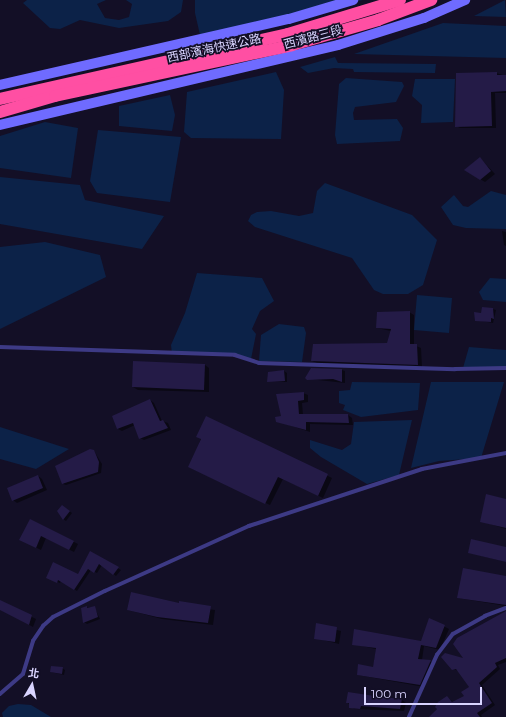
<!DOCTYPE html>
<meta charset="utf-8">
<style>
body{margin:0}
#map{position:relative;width:506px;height:717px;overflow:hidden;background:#130f26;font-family:Montserrat,"Noto Sans TC",sans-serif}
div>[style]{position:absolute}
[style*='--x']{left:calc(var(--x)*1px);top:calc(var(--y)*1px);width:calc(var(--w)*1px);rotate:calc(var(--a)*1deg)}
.water>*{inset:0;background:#0c2248}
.shadow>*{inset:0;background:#0007}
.building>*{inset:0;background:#241b47}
.lane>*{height:3.5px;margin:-1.75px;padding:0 1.75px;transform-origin:1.75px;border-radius:1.75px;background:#3d3a85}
.secondary>*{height:10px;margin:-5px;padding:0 5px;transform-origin:5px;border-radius:5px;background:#6f6bff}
.highway>*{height:12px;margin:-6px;padding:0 6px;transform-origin:6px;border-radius:6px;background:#ff4fa3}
span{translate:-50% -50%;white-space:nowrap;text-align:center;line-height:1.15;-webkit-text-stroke:3.5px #130f26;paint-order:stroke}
.street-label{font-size:12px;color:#d9d4ff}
.north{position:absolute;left:12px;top:665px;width:40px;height:40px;-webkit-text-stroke:3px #130f26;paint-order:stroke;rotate:9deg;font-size:11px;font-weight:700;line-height:16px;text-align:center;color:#d9d4ff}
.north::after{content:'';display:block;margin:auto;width:14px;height:18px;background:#d9d4ff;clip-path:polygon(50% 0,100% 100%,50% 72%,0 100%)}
.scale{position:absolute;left:364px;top:687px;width:118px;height:18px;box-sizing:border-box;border:2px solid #d9d4ff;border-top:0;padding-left:5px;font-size:12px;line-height:14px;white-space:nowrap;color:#d9d4ff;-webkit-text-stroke:3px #130f26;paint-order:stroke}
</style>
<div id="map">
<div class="water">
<i style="clip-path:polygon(27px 0,106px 0,97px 4px,105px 18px,119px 20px,129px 17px,132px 4px,126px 0,183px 0,181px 12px,168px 21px,119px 28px,80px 20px,60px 29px,50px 28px,23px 3px)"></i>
<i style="clip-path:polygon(195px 0,363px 0,200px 35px,195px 13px)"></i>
<i style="clip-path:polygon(505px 0,506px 17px,474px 16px)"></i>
<i style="clip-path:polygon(443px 23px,506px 26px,506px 58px,354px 54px)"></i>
<i style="clip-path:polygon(335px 57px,338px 63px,436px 64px,435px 73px,354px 72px,353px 69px,334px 68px,308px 73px,300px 67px)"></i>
<i style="clip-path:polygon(276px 72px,284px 90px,281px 139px,191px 138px,184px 132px,187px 92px)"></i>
<i style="clip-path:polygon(346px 78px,402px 82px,404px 86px,396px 102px,355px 107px,353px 113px,354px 120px,397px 119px,403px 128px,400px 141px,337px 144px,335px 135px,339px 84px)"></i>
<i style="clip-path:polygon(415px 79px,455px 79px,453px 122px,421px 123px,422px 105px,412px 96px)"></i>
<i style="clip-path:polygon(170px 95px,175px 115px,172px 131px,119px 126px,119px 106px)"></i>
<i style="clip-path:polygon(45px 122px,78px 128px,71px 178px,0 168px,0 136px)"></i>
<i style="clip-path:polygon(98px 130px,181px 137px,170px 202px,97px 193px,90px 181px)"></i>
<i style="clip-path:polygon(0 177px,80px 185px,85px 200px,164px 216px,142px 249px,0 224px)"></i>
<i style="clip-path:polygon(325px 183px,412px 215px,437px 240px,423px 285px,408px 294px,383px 294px,374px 290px,352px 258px,255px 227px,248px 221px,251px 215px,257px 212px,271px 211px,299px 216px,313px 213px,317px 191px)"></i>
<i style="clip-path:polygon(491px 191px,506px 195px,506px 229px,466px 228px,453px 225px,441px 207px,454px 195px,463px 206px,468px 207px)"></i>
<i style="clip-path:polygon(45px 242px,100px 255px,106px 277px,0 329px,0 247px)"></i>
<i style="clip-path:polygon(197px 273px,262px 278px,274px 301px,260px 311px,252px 329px,256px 334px,251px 359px,241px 356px,172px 354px,171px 345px,185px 313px)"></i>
<i style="clip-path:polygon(490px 278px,506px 279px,506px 302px,483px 300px,479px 292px)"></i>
<i style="clip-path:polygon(417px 295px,452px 298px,449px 333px,414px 330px)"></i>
<i style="clip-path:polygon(279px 324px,304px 327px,306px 333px,302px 362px,259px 361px,261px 335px)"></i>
<i style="clip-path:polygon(469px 347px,506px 350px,506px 368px,463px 368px)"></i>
<i style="clip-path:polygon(352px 382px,420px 383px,418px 410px,361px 417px,343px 410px,345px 405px,339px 403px,339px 391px,350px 390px)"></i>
<i style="clip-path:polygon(431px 382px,504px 382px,481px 458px,439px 461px,411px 468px)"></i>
<i style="clip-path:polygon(412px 420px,399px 475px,367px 484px,321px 457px,310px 448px,310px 440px,342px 450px,351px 444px,354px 422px)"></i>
<i style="clip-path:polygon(0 427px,69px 449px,36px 469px,0 459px)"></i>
<i style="clip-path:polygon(18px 704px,31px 705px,51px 717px,3px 717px,2px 713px,9px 706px)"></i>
</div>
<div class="shadow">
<i style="clip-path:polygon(496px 73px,506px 76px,506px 93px,495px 93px,496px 128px,460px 128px,456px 126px)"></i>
<i style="clip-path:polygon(480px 158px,495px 174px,485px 182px,465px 170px)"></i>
<i style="clip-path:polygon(502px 231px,506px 232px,506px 246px,504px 245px)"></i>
<i style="clip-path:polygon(493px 309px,496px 310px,493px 323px,476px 320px)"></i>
<i style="clip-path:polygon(409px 312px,414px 315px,414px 345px,421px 348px,422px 367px,317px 363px,312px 361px,388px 344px,391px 331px,377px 328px)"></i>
<i style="clip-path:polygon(205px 365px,209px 368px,209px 392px,138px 390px,133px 387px)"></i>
<i style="clip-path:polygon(342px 370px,345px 371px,345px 383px,309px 379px)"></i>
<i style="clip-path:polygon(284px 371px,287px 373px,287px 382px,268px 381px,269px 373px)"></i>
<i style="clip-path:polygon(303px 393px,308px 395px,308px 402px,302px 403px,303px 415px,348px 415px,352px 418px,353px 425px,310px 424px,310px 432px,277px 421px)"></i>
<i style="clip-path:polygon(150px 400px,154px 403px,162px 421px,168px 423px,171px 430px,144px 440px,140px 438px,135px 425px,122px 431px,118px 429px)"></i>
<i style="clip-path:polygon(206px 417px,332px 478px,323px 498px,283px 479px,270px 505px,193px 469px)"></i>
<i style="clip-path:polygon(94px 451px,102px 464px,101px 473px,66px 485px,63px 484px)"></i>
<i style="clip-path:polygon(38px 476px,42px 479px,47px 490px,17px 503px,13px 500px)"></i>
<i style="clip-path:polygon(506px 499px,506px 529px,481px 521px)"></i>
<i style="clip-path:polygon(65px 508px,72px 513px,66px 521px,63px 519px)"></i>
<i style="clip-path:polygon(30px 520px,78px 544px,74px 552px,46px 538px,41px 550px,25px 542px)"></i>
<i style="clip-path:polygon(506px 548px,506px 562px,470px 553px)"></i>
<i style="clip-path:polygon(91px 553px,121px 570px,116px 576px,102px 565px,97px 573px,91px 570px,77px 591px,61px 581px,60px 583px,50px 579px,79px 575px)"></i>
<i style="clip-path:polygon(506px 577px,506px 606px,458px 598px)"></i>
<i style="clip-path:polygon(0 601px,36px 619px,33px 627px,0 609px)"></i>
<i style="clip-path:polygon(180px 605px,215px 610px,213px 625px,162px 619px,128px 610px)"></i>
<i style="clip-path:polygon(94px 607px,100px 619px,87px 624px,84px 622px,82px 608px)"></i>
<i style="clip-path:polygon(506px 612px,506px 662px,498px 665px,500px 669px,482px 685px,495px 705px,481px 715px,482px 717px,430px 717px,447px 697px,454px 703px,465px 697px,470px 688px,459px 671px,453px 669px,466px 659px)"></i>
<i style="clip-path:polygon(430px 619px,449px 629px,440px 650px,424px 646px,422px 660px,435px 663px,424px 687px,358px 675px,373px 669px,376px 649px,353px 644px,422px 642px)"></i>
<i style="clip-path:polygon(317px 625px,341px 631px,339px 644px,315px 638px)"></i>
<i style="clip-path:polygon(62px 668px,65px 670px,64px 675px,51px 672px)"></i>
<i style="clip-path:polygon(349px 693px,402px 700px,406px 703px,404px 711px,354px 709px,347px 702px)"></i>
</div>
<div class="building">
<i style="clip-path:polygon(497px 72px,497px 75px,506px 75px,506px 91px,491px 92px,492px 126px,455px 127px,456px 73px)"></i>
<i style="clip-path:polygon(480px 157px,491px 171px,480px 180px,464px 170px)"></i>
<i style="clip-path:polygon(482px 307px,493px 308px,494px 319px,491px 318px,491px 322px,475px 321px,474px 312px,481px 313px)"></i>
<i style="clip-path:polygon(410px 311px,410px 344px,417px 344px,418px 365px,311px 361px,313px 344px,387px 343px,391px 329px,376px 328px,377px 312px)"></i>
<i style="clip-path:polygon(133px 361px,205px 364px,204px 390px,132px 387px)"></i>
<i style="clip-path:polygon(311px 368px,342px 369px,342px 382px,333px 379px,307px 380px,305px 378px)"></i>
<i style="clip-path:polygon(284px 370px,285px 381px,267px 382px,268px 372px)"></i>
<i style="clip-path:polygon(304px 392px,304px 400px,298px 401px,299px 414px,348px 414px,349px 423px,306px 422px,306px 430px,276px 422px,275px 417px,281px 416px,276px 394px)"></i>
<i style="clip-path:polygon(150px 399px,160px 421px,163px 420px,168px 428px,139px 439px,133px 423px,117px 429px,112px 416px)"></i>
<i style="clip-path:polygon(206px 416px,328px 474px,318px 496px,278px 477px,265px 504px,188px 467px,201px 439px,196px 437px)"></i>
<i style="clip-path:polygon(90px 449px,94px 450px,99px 462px,98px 472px,62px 484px,55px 466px)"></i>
<i style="clip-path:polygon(38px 475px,43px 488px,12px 501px,7px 488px)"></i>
<i style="clip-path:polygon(486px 494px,506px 499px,506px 528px,480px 522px)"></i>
<i style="clip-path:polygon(62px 505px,70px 511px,63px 520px,57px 511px)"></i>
<i style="clip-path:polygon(30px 519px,74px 541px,69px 550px,41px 536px,36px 548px,19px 540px)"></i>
<i style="clip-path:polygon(471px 539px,506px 547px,506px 562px,468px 553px)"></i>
<i style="clip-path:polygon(90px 551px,119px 567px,113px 575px,99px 564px,94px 573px,88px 569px,74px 590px,58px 580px,57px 583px,46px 578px,53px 562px,78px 574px)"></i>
<i style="clip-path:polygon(463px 568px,506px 576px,506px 605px,457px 598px)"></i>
<i style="clip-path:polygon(131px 592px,179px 603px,179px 601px,211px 606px,208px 623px,157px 617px,127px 610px)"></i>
<i style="clip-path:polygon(0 600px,32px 615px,29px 625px,0 610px)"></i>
<i style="clip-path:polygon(87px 606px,87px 608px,95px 606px,98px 617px,83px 623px,81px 608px)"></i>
<i style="clip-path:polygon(506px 611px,506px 658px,495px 663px,497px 667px,479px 683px,492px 703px,477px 713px,480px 717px,429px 717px,437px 709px,435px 707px,438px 702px,447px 696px,452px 702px,464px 696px,461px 692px,469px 687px,456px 669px,452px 670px,441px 657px,445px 653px,463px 658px,453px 644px,457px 638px)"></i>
<i style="clip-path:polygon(429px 618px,445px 625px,436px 648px,421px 645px,418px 659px,431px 660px,420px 685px,357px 675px,358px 664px,373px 667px,376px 648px,352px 645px,354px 629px,421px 641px)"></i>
<i style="clip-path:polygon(316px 623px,337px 627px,335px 642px,314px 639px)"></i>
<i style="clip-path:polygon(51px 666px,63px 667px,62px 674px,50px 672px)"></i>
<i style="clip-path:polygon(348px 692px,381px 697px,402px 699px,400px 709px,361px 706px,360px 709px,349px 708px,349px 703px,346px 703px)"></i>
</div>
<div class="lane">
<i style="--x:0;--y:347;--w:235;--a:1.9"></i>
<i style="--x:235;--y:355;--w:25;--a:18"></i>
<i style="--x:259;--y:363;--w:196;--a:1.8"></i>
<i style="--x:455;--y:369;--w:51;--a:-1.1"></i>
<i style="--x:0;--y:694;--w:30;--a:-41"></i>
<i style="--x:23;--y:674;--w:34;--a:-73"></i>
<i style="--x:33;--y:641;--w:18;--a:-56"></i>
<i style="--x:43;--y:626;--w:13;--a:-42"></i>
<i style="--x:53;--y:617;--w:58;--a:-26.6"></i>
<i style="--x:105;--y:591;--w:158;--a:-24.3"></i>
<i style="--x:249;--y:526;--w:182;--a:-18.2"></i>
<i style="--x:422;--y:469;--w:86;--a:-10.8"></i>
<i style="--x:409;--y:717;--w:68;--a:-65.7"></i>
<i style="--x:437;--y:655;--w:26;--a:-53"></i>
<i style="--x:453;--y:634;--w:37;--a:-29"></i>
<i style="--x:485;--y:616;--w:22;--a:-21"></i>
</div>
<div class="secondary">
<i style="--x:0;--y:85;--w:296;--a:-12.9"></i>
<i style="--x:289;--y:19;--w:67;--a:-16.5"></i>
<i style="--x:0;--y:125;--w:347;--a:-13.3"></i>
<i style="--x:338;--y:45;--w:90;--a:-17.4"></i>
<i style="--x:424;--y:18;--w:45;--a:-23.7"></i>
</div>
<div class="highway">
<i style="--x:0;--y:99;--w:295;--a:-12.7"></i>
<i style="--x:288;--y:34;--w:117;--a:-16.9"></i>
<i style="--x:0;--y:112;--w:57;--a:-16.2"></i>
<i style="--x:55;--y:96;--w:242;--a:-12.1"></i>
<i style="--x:292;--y:45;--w:90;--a:-16.2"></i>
<i style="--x:378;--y:20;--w:57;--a:-20.7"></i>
</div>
<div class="street-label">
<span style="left:313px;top:37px;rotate:-15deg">西濱路三段</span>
<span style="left:214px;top:48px;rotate:-12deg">西部濱海快速公路</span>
</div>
<div class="north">北</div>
<div class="scale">100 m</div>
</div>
